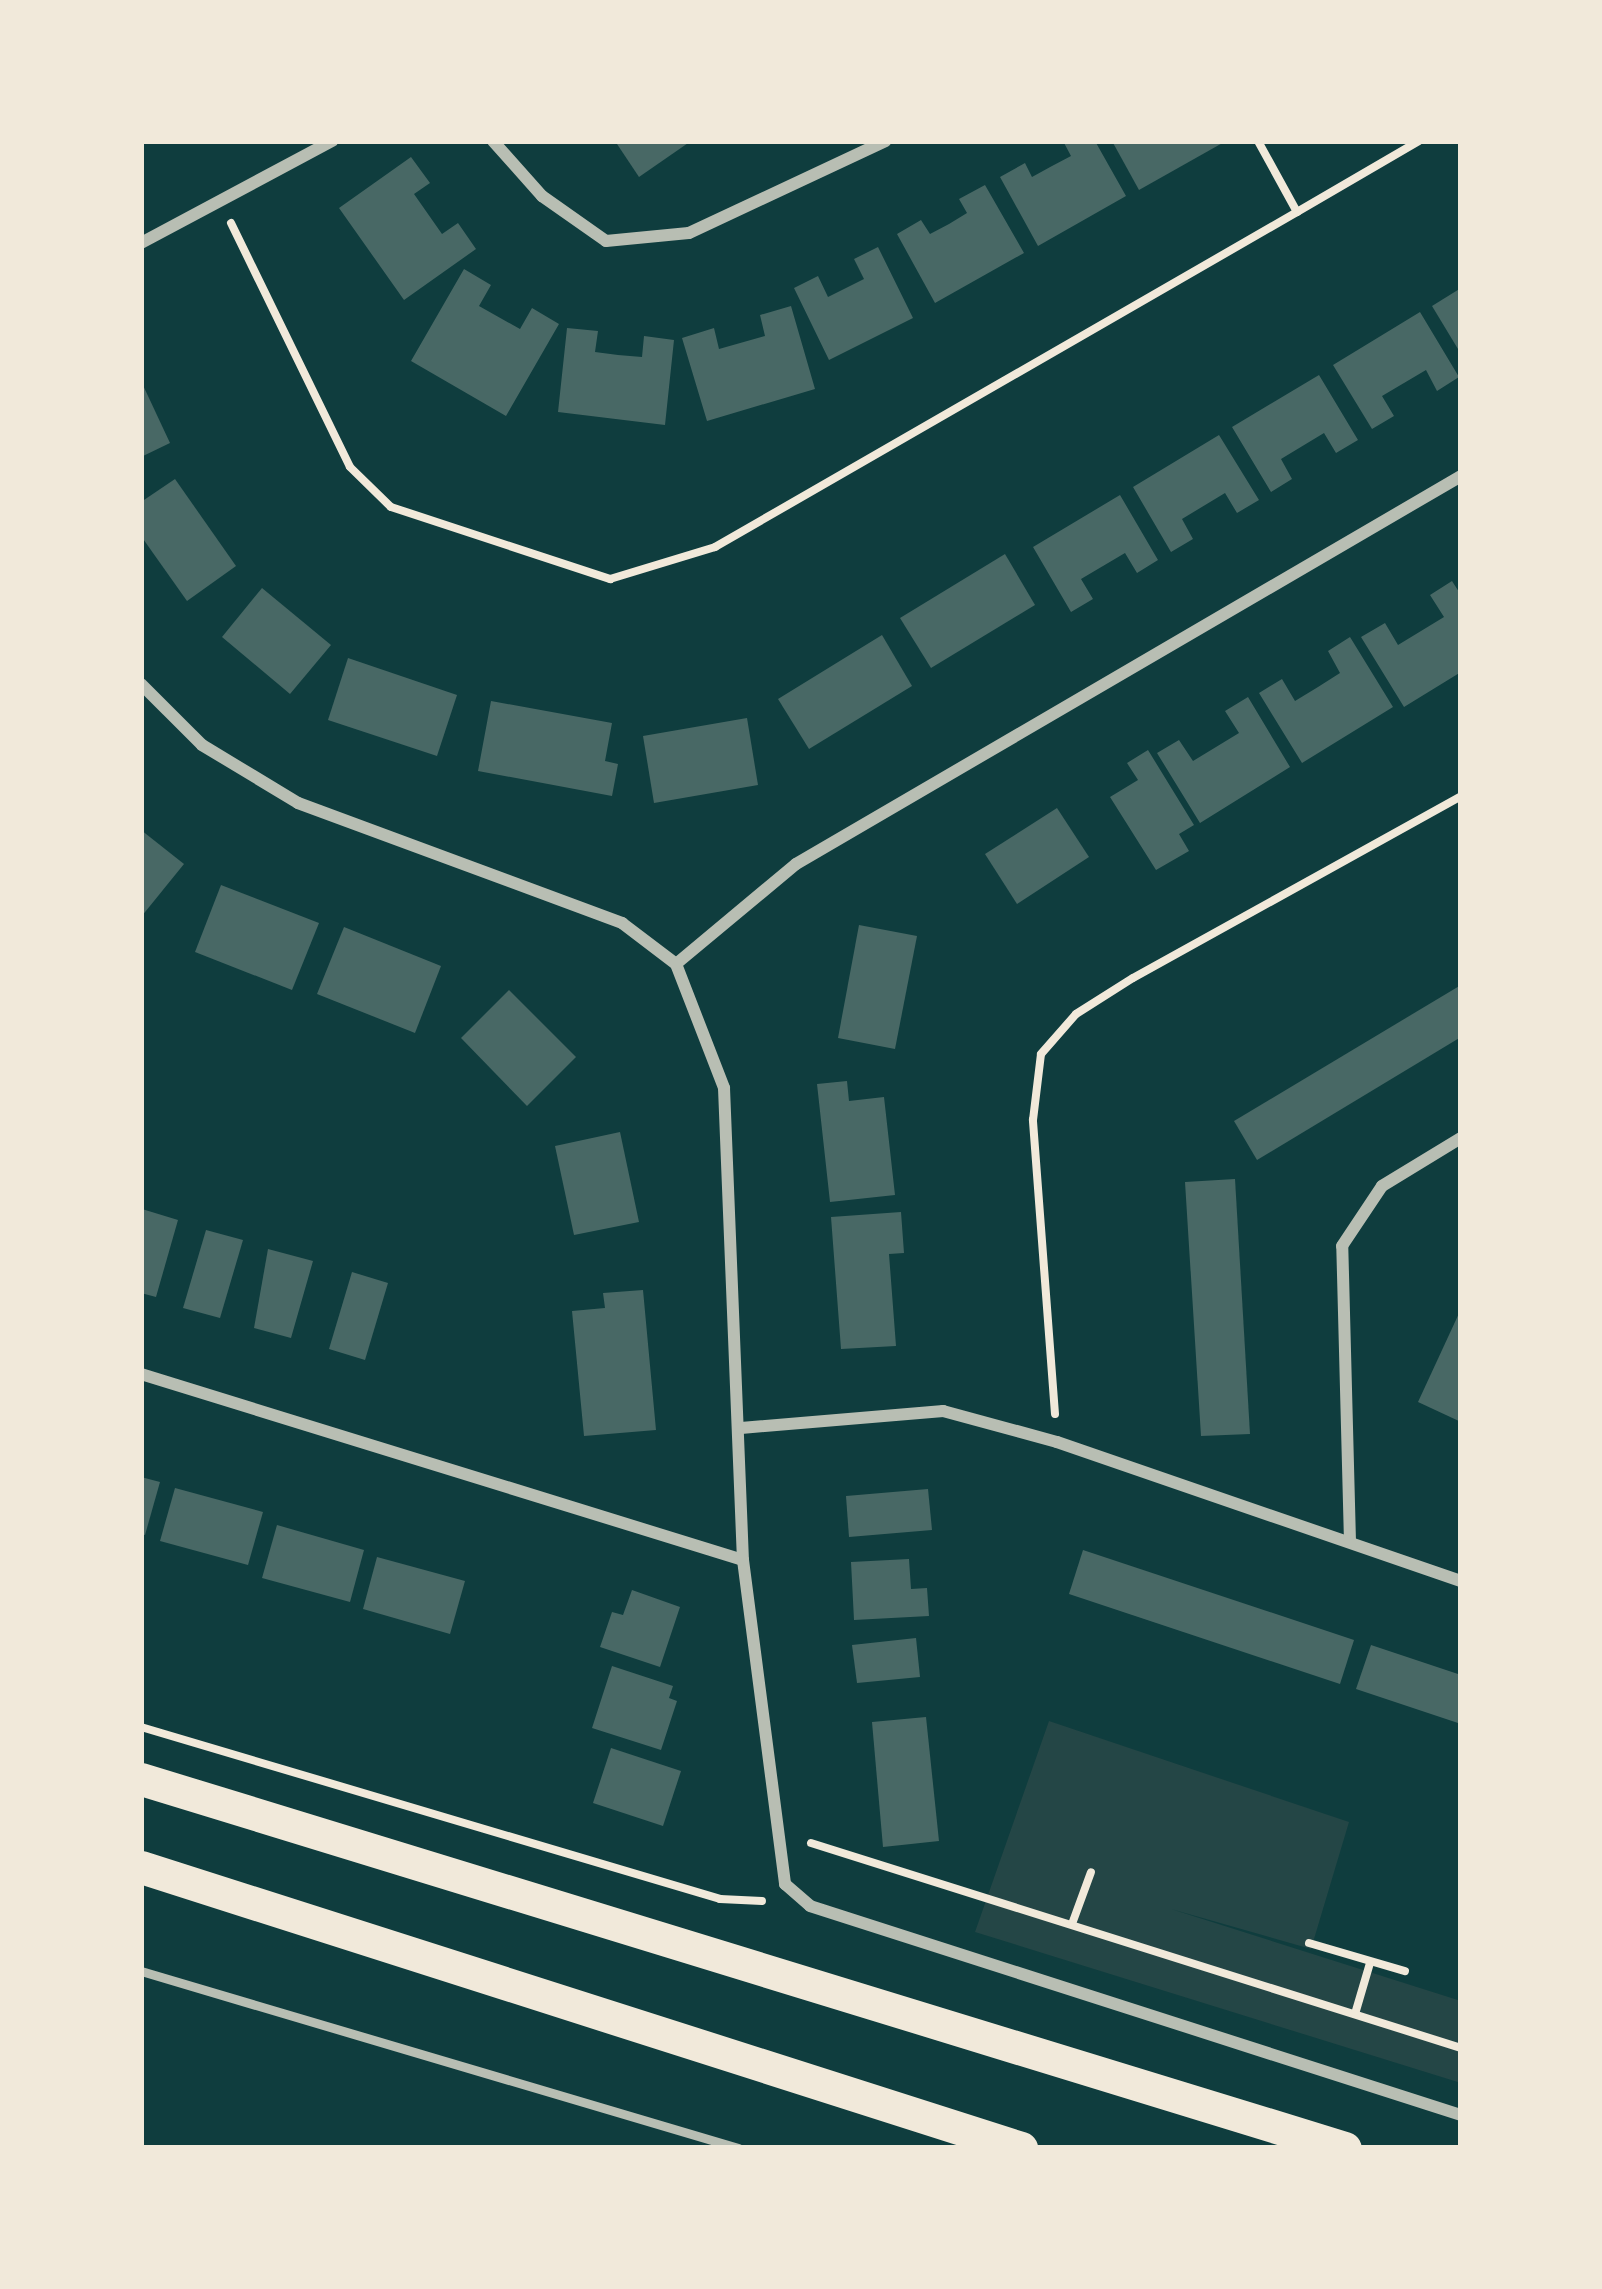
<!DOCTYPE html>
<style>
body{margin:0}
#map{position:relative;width:1602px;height:2289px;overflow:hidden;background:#0f3d3e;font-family:"Work Sans",sans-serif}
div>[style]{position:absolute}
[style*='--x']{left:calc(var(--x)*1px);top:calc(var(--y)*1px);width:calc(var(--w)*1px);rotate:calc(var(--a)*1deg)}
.green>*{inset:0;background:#244646}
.building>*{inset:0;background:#486865}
.path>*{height:8px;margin:-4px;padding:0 4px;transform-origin:4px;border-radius:4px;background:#f1e9da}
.service>*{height:9px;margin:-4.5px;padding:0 4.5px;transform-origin:4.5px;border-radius:4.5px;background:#b8beb3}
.minor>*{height:12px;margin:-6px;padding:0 6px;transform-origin:6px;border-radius:6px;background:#b8beb3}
.trunk>*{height:33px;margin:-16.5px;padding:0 16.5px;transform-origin:16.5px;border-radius:16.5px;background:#f1e9da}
span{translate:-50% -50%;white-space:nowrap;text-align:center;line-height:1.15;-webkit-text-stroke:10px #f1e9da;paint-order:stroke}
.frame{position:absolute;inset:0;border:144px solid #f1e9da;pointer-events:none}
</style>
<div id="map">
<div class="green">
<i style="clip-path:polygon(1049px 1721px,1349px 1822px,1311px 1949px,1171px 1909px,1461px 2001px,1461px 2083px,975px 1932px)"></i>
</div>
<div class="building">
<i style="clip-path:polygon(615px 141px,691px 141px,639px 177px)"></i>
<i style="clip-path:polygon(1063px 141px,1095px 141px,1126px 196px,1038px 246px,1000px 177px,1025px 163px,1032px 177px,1052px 166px,1071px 156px)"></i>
<i style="clip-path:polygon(1112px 141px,1226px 141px,1139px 190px)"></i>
<i style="clip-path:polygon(411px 157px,430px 183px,414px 194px,442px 234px,458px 223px,476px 249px,404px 300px,339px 208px)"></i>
<i style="clip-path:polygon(985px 185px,1024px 253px,935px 303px,897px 234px,921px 220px,930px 234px,949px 224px,967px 213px,959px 199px)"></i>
<i style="clip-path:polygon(878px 247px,913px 318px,829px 360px,794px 288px,818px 276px,828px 297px,864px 279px,854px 259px)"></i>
<i style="clip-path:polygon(464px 269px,491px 285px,479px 306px,520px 329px,532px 308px,559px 324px,506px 416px,411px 361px)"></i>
<i style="clip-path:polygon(1461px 288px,1461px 354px,1432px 306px)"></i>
<i style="clip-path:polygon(791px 306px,815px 389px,707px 421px,682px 338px,714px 328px,719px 349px,765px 336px,760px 315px)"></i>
<i style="clip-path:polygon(1420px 312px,1459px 377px,1437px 391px,1426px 370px,1382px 396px,1394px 416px,1372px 429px,1333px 365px)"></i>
<i style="clip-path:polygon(567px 328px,598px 331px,595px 352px,618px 355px,642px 357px,644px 336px,674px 340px,665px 425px,558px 412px)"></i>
<i style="clip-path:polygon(1319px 375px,1358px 440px,1336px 453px,1324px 433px,1281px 459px,1292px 479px,1271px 492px,1232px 427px)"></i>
<i style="clip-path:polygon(141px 381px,170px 443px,141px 457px)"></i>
<i style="clip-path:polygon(1219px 435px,1259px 500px,1237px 513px,1225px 493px,1182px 519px,1193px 539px,1171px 552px,1133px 487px)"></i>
<i style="clip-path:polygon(175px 479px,236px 566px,187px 601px,141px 536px,141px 502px)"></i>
<i style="clip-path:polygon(1120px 495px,1158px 560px,1137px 573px,1125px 553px,1081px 579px,1093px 599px,1071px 612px,1033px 547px)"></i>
<i style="clip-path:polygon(1005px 554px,1035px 605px,931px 668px,900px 618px)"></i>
<i style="clip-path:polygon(1452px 581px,1461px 595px,1461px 672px,1404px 707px,1361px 637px,1385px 623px,1398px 645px,1444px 617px,1430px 595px)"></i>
<i style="clip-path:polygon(262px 588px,331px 645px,290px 694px,222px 637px)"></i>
<i style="clip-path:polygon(882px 635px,912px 686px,809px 749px,778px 699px)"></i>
<i style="clip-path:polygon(1350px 637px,1393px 707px,1302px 763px,1259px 693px,1282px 679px,1295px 701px,1318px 687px,1340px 673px,1328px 651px)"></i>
<i style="clip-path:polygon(348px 658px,457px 695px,437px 756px,328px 720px)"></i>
<i style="clip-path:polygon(1248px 697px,1290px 767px,1200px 823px,1157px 753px,1179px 740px,1193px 761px,1239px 733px,1225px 711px)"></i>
<i style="clip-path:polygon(491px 701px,612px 723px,605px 761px,618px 764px,612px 796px,478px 771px)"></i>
<i style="clip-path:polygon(747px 718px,758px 785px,654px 803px,643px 736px)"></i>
<i style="clip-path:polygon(1148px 750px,1194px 825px,1179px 834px,1189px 851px,1156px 870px,1110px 797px,1138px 780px,1127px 763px)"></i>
<i style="clip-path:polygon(1057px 808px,1089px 857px,1017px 904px,985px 854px)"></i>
<i style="clip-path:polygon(141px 830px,184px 864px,141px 917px)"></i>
<i style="clip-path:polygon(221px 885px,319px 923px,292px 990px,195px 952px)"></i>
<i style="clip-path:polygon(859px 925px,917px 936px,895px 1049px,838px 1038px)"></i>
<i style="clip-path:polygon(344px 927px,441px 966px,415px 1033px,317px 994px)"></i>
<i style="clip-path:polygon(1461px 985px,1461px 1037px,1257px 1160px,1234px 1121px)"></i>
<i style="clip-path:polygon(509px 990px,576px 1057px,527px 1106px,461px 1038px)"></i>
<i style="clip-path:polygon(847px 1081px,849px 1101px,884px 1097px,895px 1195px,830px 1202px,817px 1084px)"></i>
<i style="clip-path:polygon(620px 1132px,639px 1222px,574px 1235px,555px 1146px)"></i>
<i style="clip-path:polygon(1235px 1179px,1250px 1434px,1201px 1436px,1185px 1182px)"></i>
<i style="clip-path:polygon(142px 1209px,178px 1220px,156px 1297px,141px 1293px)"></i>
<i style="clip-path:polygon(901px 1212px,904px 1253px,889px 1254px,896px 1346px,841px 1349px,831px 1217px)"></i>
<i style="clip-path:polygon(206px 1230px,243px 1240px,220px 1318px,183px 1308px)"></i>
<i style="clip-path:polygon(268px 1249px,313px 1261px,291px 1338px,254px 1328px)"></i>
<i style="clip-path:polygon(352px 1272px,388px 1283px,365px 1360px,329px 1349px)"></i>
<i style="clip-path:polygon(643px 1290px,656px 1430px,584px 1436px,572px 1311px,605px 1308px,603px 1293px)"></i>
<i style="clip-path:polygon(1461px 1309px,1461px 1422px,1418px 1402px)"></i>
<i style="clip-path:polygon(141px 1477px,160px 1482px,145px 1535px,141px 1534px)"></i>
<i style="clip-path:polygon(175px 1488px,263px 1512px,248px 1565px,160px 1541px)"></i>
<i style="clip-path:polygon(928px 1489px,932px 1530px,849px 1537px,846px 1496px)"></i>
<i style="clip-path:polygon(277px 1525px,364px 1550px,350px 1602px,262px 1578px)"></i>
<i style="clip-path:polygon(1083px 1550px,1354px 1640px,1340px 1684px,1069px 1594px)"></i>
<i style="clip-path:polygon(377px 1557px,465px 1581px,450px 1634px,363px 1609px)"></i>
<i style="clip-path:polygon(909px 1559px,911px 1589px,927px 1588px,929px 1616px,854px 1620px,851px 1562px)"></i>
<i style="clip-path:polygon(632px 1590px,680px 1607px,660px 1667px,600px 1647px,612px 1612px,623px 1615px)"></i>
<i style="clip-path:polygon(916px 1638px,920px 1677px,857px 1683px,852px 1645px)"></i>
<i style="clip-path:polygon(1371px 1645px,1461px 1675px,1461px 1724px,1356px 1689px)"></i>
<i style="clip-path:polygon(612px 1666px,673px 1686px,669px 1698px,677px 1701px,661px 1750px,592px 1728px)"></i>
<i style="clip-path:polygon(926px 1717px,939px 1841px,883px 1847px,872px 1722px)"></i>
<i style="clip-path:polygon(611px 1748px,681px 1771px,663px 1826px,593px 1803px)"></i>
</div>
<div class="path">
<i style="--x:1297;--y:212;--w:141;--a:-30.2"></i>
<i style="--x:231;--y:223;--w:271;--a:64"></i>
<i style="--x:350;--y:467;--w:57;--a:44.3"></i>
<i style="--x:391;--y:507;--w:231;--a:18.2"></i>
<i style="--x:610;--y:579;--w:110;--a:-16.9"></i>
<i style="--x:715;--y:547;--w:672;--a:-29.92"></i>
<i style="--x:1297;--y:212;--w:81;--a:-118.8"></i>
<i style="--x:1055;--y:1414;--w:295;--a:-94.3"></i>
<i style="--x:1033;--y:1120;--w:66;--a:-83.1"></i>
<i style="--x:1041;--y:1054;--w:53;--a:-48.8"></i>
<i style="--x:1076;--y:1014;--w:67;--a:-32.3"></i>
<i style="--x:1133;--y:978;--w:375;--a:-29"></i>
<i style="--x:141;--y:1727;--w:604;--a:16.54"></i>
<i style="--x:720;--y:1899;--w:42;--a:2.7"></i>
<i style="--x:811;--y:1843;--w:682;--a:17.5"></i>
<i style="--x:1072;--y:1924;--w:55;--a:-69.9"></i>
<i style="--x:1309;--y:1943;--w:100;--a:16.3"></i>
<i style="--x:1355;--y:2014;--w:53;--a:-73.6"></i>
</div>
<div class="service">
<i style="--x:141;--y:1971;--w:623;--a:16.51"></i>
</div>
<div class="minor">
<i style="--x:493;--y:141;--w:74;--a:48.3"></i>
<i style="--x:542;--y:196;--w:78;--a:35.1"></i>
<i style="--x:606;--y:241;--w:83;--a:-5.5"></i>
<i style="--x:689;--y:233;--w:217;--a:-25.1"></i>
<i style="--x:141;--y:243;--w:217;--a:-28.1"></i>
<i style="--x:141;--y:684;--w:86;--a:45"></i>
<i style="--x:202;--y:745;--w:112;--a:31.1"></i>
<i style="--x:298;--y:803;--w:346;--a:20.3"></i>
<i style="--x:622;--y:923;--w:68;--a:37.2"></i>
<i style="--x:676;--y:964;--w:133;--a:68.8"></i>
<i style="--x:724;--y:1088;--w:472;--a:87.7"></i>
<i style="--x:743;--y:1560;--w:327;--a:82.6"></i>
<i style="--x:785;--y:1884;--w:33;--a:41"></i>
<i style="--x:810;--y:1906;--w:684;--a:17.8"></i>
<i style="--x:676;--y:964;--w:156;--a:-39.8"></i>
<i style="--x:796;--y:864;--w:770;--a:-30.26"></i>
<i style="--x:141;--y:1374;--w:630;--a:17.17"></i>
<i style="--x:741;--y:1428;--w:203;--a:-4.8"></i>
<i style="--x:943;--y:1411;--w:118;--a:15.2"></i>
<i style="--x:1057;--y:1442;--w:427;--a:19"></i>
<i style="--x:1350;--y:1542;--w:296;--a:-91.5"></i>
<i style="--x:1342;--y:1246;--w:72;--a:-56.3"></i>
<i style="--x:1382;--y:1186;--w:92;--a:-31.3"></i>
</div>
<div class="trunk">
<i style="--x:141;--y:1779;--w:1259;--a:17.04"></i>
<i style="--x:141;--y:1867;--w:924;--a:17.71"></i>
</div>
<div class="frame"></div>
</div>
